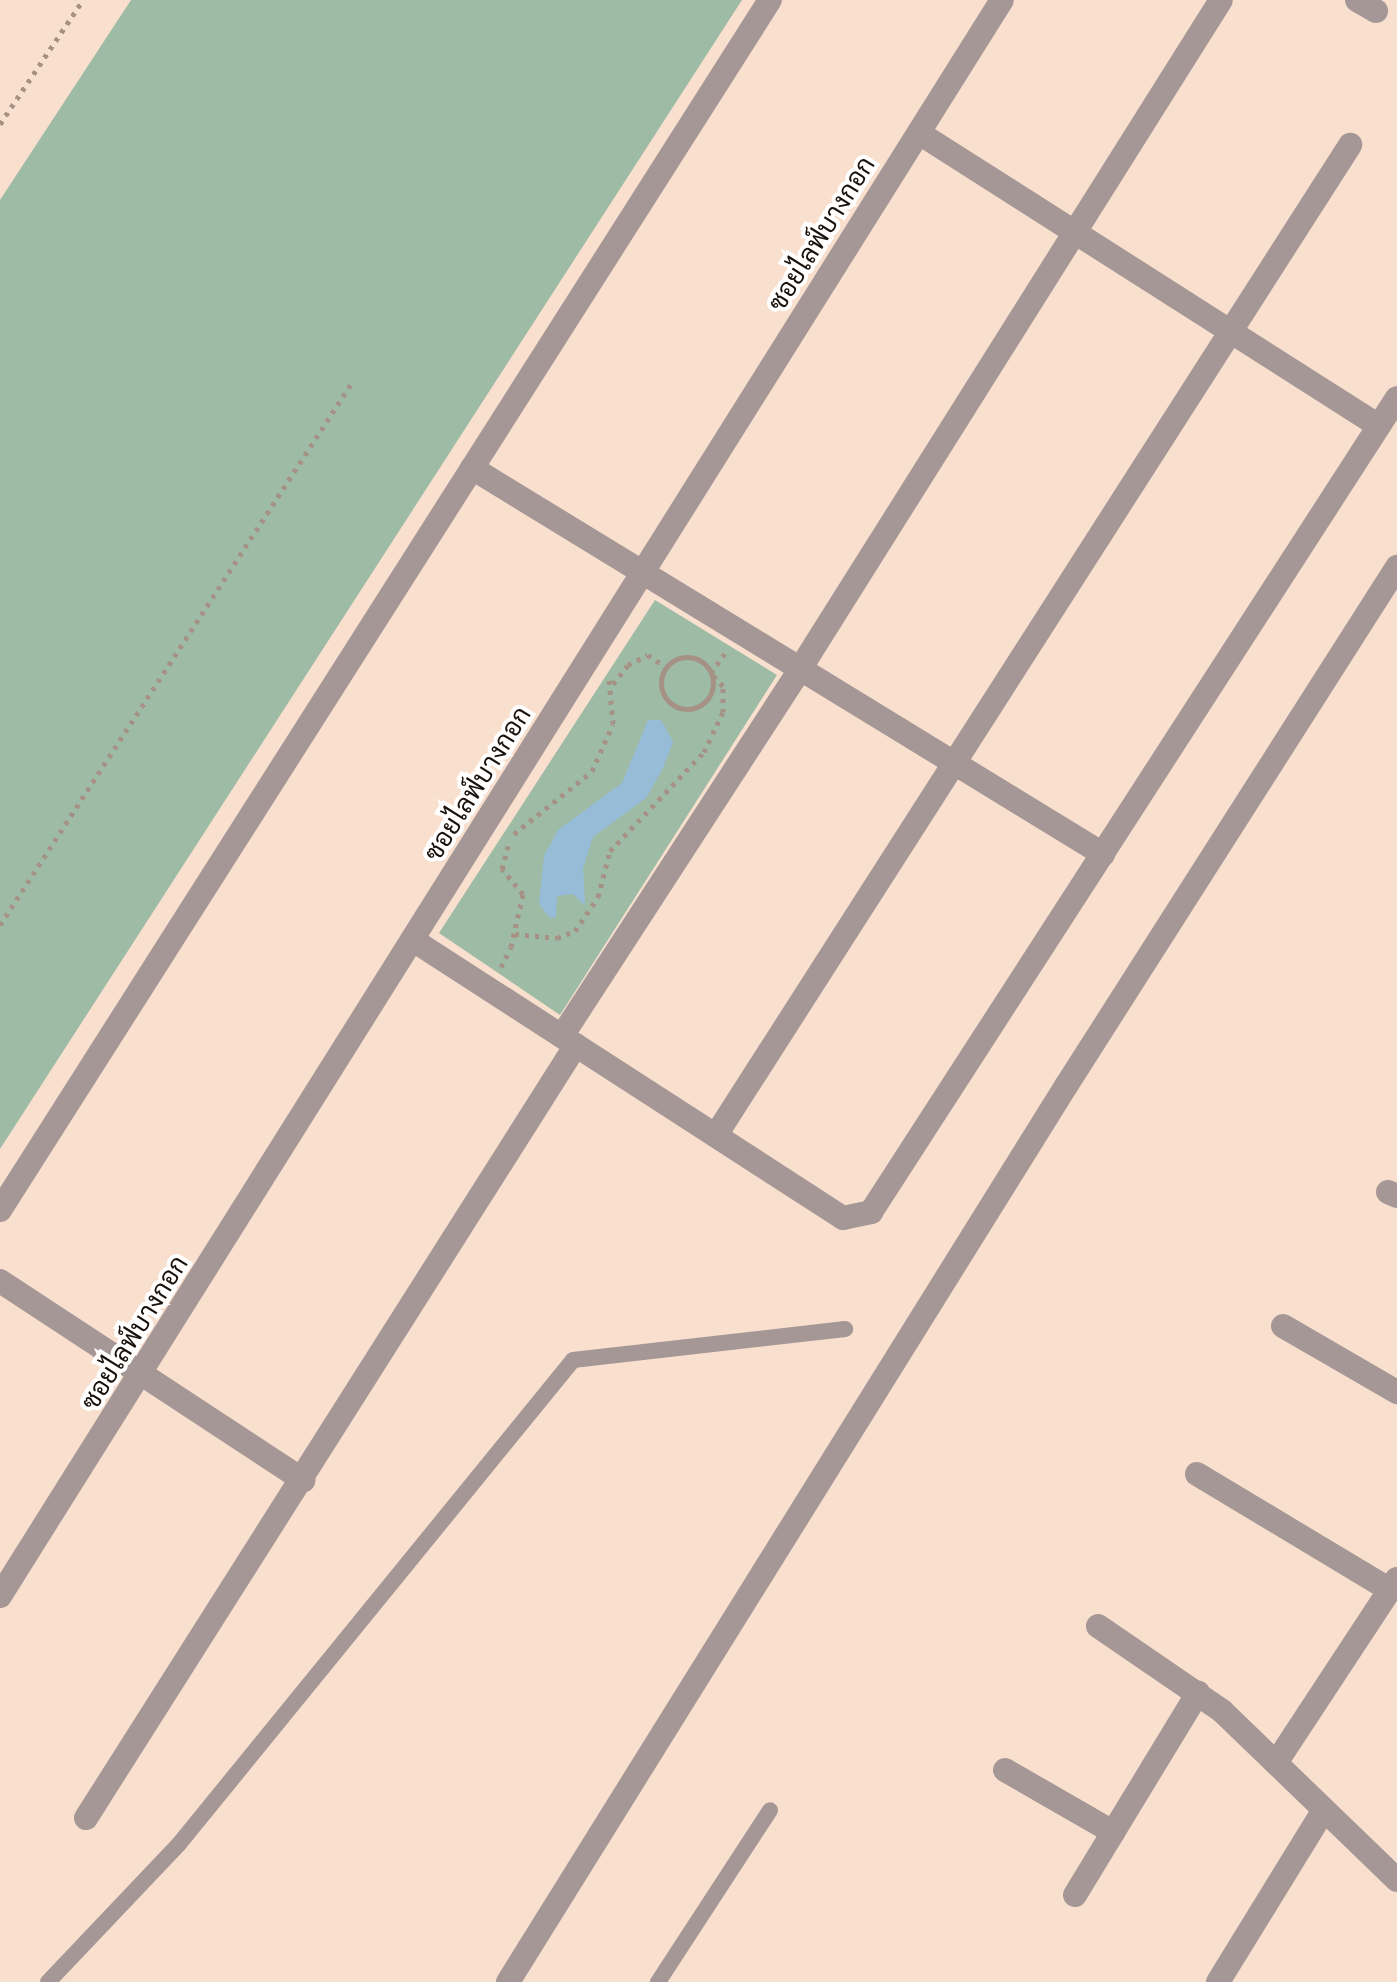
<!DOCTYPE html>
<meta charset="utf-8">
<style>
body{margin:0}
#map{position:relative;width:1397px;height:1982px;overflow:hidden;background:#f9dfce;font-family:Rubik,Sarabun,sans-serif}
div>[style]{position:absolute}
[style*='--x']{left:calc(var(--x)*1px);top:calc(var(--y)*1px);width:calc(var(--w)*1px);rotate:calc(var(--a)*1deg)}
.green>*{inset:0;background:#9ebba6}
.water>*{inset:0;background:#96bcd8}
.path>*{height:5px;margin-top:-2.5px;transform-origin:0;background:repeating-linear-gradient(90deg,#a59285 0 4px,transparent 0 10px)}
.path>.ring{margin:-2.5px;padding:0;box-sizing:content-box;background:none;border:5px solid #a59285;border-radius:50%}
.lane>*{height:16px;margin:-8px;padding:0 8px;transform-origin:8px;border-radius:8px;background:#a49796}
.street>*{height:24px;margin:-12px;padding:0 12px;transform-origin:12px;border-radius:12px;background:#a49796}
span{translate:-50% -50%;white-space:nowrap;text-align:center;line-height:1.15;-webkit-text-stroke:8px #fff;paint-order:stroke}
.street-label{font-size:26px;color:#19110b}
</style>
<div id="map">
<div class="green">
<i style="clip-path:polygon(131px 0,742px 0,0 1149px,0 200px)"></i>
<i style="clip-path:polygon(655px 600px,777px 675px,560px 1015px,439px 933px)"></i>
</div>
<div class="water">
<i style="clip-path:polygon(648px 720px,661px 720px,673px 742px,663px 768px,646px 798px,593px 837px,583px 868px,585px 906px,573px 894px,557px 896px,556px 917px,550px 918px,539px 904px,544px 856px,558px 830px,622px 783px)"></i>
</div>
<div class="path">
<i style="--x:0;--y:124;--w:149;--a:-56.2"></i>
<i class="ring" style="left:661px;top:657px;width:47px;height:47px"></i>
<i style="--x:613;--y:684;--w:24;--a:-52"></i>
<i style="--x:628;--y:665;--w:22;--a:-27"></i>
<i style="--x:648;--y:655;--w:23;--a:34"></i>
<i style="--x:514;--y:834;--w:100;--a:-38.9"></i>
<i style="--x:592;--y:771;--w:51;--a:-65.9"></i>
<i style="--x:613;--y:724;--w:45;--a:-95.1"></i>
<i style="--x:0;--y:925;--w:648;--a:-57.02"></i>
<i style="--x:515;--y:934;--w:42;--a:5.4"></i>
<i style="--x:557;--y:938;--w:19;--a:-21"></i>
<i style="--x:575;--y:931;--w:41;--a:-55.9"></i>
<i style="--x:598;--y:897;--w:48;--a:-75.4"></i>
<i style="--x:610;--y:851;--w:137;--a:-46.5"></i>
<i style="--x:704;--y:752;--w:44;--a:-64.6"></i>
<i style="--x:723;--y:712;--w:26;--a:-90"></i>
<i style="--x:723;--y:686;--w:18;--a:-133"></i>
<i style="--x:711;--y:673;--w:24;--a:-55"></i>
<i style="--x:501;--y:967;--w:22;--a:-63"></i>
<i style="--x:511;--y:947;--w:54;--a:-77.2"></i>
<i style="--x:523;--y:894;--w:33;--a:-130"></i>
<i style="--x:502;--y:869;--w:28;--a:-75"></i>
</div>
<div class="lane">
<i style="--x:48;--y:1982;--w:190;--a:-46.5"></i>
<i style="--x:179;--y:1844;--w:624;--a:-50.85"></i>
<i style="--x:573;--y:1360;--w:274;--a:-6.5"></i>
<i style="--x:658;--y:1982;--w:205;--a:-56.9"></i>
</div>
<div class="street">
<i style="--x:1357;--y:0;--w:22;--a:30"></i>
<i style="--x:919;--y:133;--w:545;--a:32.5"></i>
<i style="--x:472;--y:468;--w:740;--a:31.46"></i>
<i style="--x:413;--y:940;--w:512;--a:32.88"></i>
<i style="--x:843;--y:1218;--w:29;--a:-12"></i>
<i style="--x:871;--y:1212;--w:969;--a:-57.13"></i>
<i style="--x:562;--y:1036;--w:437;--a:-57"></i>
<i style="--x:800;--y:669;--w:790;--a:-57.82"></i>
<i style="--x:716;--y:1135;--w:1176;--a:-57.36"></i>
<i style="--x:1388;--y:1192;--w:10;--a:24"></i>
<i style="--x:0;--y:1210;--w:1434;--a:-57.53"></i>
<i style="--x:0;--y:1281;--w:363;--a:33.3"></i>
<i style="--x:1283;--y:1326;--w:132;--a:30.1"></i>
<i style="--x:1197;--y:1474;--w:225;--a:31"></i>
<i style="--x:0;--y:1596;--w:1884;--a:-57.88"></i>
<i style="--x:1098;--y:1626;--w:150;--a:34.4"></i>
<i style="--x:1222;--y:1711;--w:243;--a:44"></i>
<i style="--x:1276;--y:1763;--w:220;--a:-56.7"></i>
<i style="--x:1005;--y:1770;--w:125;--a:29.9"></i>
<i style="--x:86;--y:1818;--w:915;--a:-57.63"></i>
<i style="--x:1075;--y:1895;--w:237;--a:-58.7"></i>
<i style="--x:508;--y:1982;--w:1056;--a:-58.09"></i>
<i style="--x:1066;--y:1086;--w:616;--a:-57.47"></i>
<i style="--x:1218;--y:1982;--w:202;--a:-58.4"></i>
</div>
<div class="street-label">
<span style="left:822px;top:234px;rotate:-58deg">ซอยไลฟ์บางกอก</span>
<span style="left:478px;top:784px;rotate:-58deg">ซอยไลฟ์บางกอก</span>
<span style="left:135px;top:1333px;rotate:-58deg">ซอยไลฟ์บางกอก</span>
</div>
</div>
